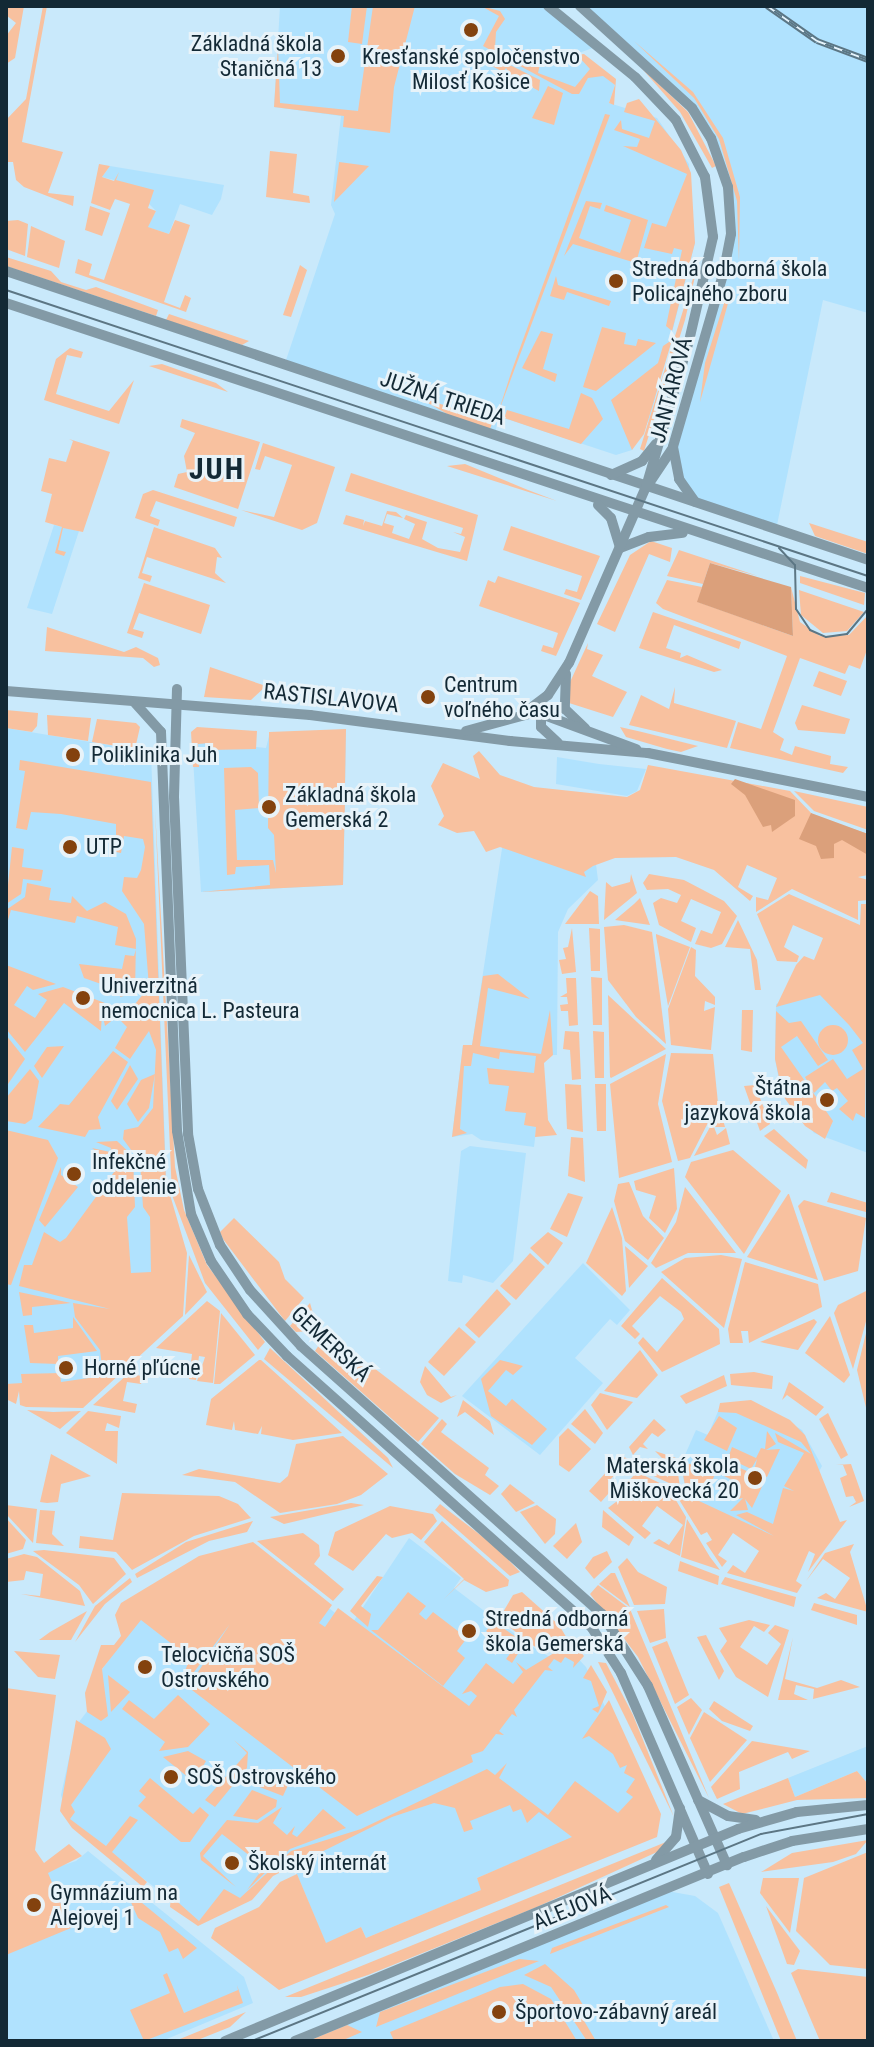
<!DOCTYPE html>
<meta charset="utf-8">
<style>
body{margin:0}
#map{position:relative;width:874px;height:2047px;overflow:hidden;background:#c9e9fb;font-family:"Roboto Condensed",sans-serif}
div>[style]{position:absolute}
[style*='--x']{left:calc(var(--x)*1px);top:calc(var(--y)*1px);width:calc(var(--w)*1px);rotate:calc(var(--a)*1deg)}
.built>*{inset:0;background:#b0e2fe}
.green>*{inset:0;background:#f8c19f}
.round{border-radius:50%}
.forest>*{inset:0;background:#dba07b}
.minor>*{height:10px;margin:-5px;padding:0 5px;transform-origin:5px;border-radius:5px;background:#839aa6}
.tram>*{height:2px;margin:-1px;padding:0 1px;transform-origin:1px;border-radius:1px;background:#5c7684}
.rail>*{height:6px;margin-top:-3px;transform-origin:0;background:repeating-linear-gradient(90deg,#e8f3f9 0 9px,#5c7684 0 18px);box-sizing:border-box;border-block:2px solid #5c7684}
.dots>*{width:22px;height:22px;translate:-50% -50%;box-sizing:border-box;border:4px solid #e8f3f9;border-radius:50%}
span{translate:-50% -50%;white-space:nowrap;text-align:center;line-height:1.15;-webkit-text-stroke:6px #e8f3f9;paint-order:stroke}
.poi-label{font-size:22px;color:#132935}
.right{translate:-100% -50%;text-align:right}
.left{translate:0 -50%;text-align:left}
.street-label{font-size:22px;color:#132935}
.district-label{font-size:30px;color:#132935;font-weight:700;letter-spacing:2px}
.frame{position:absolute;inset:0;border:8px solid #132935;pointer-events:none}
</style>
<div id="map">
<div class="built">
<i style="clip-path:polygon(280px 6px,548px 6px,598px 46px,579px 53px,615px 85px,609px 103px,657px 118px,689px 164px,695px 243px,650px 418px,632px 450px,616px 455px,498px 416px,495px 436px,284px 366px,335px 214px,331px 205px,341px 116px,274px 107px)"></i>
<i style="clip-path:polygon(580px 6px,868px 6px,868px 313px,823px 300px,776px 530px,697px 503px,674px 460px,724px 271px,731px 206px,704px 125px)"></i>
<i style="clip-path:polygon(110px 166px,224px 185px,221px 199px,212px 215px,180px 204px,169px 234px,147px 227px,156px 211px,129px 184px,102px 177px)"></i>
<i style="clip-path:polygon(54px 525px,79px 531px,52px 614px,27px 608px)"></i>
<i style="clip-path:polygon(6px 728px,151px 752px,171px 1317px,95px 1393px,6px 1388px)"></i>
<i style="clip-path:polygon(346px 729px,345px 787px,340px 787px,340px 799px,345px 800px,343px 885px,201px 892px,192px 741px,266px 748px,269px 736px)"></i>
<i style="clip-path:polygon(557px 757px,599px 764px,646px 769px,637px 791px,627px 796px,556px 784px)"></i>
<i style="clip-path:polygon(503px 842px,596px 864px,598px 880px,568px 909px,558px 932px,557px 1055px,545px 1055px,534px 1147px,481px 1140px,472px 1134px,452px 1137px,463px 1045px,472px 1045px)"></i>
<i style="clip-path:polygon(819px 987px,868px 1044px,868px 1153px,814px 1133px,781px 1091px,775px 1059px,776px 1004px)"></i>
<i style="clip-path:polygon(470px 1146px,526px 1153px,513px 1261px,493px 1283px,463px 1275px,462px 1283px,448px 1281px,461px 1151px)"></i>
<i style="clip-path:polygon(583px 1263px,630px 1310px,617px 1325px,610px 1319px,575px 1358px,603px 1383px,540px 1455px,462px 1396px)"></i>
<i style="clip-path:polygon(763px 1407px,802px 1430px,822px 1466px,781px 1543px,680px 1497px,685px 1487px,681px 1464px,696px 1430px,708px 1435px,719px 1409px)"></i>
<i style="clip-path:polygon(409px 1538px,461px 1578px,454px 1588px,528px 1644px,553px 1659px,569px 1649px,586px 1667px,649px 1798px,645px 1808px,477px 1878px,482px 1890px,366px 1938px,361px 1927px,326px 1944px,293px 1865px,268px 1876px,249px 1901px,200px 1922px,68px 1821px,61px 1795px,76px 1726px,88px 1710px,85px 1693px,139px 1618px,262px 1557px,351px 1625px)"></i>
<i style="clip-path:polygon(868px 1746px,868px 1784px,857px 1771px,795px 1797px,788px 1778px)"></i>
<i style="clip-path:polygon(88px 1851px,244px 1977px,253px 2003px,162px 2041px,6px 2041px,6px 1884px,76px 1861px)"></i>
<i style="clip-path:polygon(667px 1891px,695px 1896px,718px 1913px,774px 2041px,295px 2041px)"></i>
</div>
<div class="green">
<i style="clip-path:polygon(6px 6px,24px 6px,15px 58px,6px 64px,6px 36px,16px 23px,6px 15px)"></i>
<i style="clip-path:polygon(43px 6px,47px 6px,22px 142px,63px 152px,48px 193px,74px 196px,73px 206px,24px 187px,16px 180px,13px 162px,7px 162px,6px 120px,26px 99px)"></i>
<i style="clip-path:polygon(352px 6px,367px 6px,362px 44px,348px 42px)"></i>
<i style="clip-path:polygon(373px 6px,415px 6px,394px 87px,390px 133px,343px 127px,344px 116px,274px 107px,278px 45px,280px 103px,358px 111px)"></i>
<i style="clip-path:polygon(481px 6px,500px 11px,505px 19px,496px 32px,495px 48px,516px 60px,522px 50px,532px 50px,537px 53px,528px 64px,535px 67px,542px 56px,538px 73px,575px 87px,590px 69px,577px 55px,584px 54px,616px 79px,614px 105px,609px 103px,615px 85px,603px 76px,588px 78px,579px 94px,572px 94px,483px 46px,499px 16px)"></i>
<i style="clip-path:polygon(634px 41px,693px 92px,723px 138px,740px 197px,739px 262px,737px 201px,719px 139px,694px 98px)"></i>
<i style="clip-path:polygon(486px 53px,540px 80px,539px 91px,517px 79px,519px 75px,512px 77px,506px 68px,503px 72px,481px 60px)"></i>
<i style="clip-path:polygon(638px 64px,688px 112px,716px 166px,712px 168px,680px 112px)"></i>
<i style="clip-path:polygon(548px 86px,563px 93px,554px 125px,532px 118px)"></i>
<i style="clip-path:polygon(639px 99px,681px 150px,691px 173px,695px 243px,672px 331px,666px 326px,682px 250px,674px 248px,672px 254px,644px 248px,652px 223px,666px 227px,687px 174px,623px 146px,637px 147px,640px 139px,614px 130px,621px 120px,622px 129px,649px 138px,655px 121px,624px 112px,627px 103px)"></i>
<i style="clip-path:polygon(605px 114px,610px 115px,497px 416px,512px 370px)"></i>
<i style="clip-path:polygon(270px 151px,297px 154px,293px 193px,309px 196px,310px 203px,266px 197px)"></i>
<i style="clip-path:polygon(339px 162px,369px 166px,334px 202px,339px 163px)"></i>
<i style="clip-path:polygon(99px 164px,110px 166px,102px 177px,114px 181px,119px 172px,116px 180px,154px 190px,148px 208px,156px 211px,148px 227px,169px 234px,175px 220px,190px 225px,164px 302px,180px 308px,185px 295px,191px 298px,186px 312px,75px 273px,78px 259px,92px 264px,89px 275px,104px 280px,130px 204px,115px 199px,110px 210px,91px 203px)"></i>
<i style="clip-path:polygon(586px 201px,602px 203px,600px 209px,590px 206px,579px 238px,620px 253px,631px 220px,604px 211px,606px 205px,648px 220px,636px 263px,573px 244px,564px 256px)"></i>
<i style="clip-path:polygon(90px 206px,110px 213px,102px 236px,85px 230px)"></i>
<i style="clip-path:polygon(18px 220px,28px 224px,25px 256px,6px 249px,6px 221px)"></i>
<i style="clip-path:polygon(31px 226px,65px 241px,59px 268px,27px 257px)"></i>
<i style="clip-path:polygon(6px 257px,51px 271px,61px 282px,86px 290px,96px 287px,158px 310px,156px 316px,6px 266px)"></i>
<i style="clip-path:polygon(699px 259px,685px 320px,644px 451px,640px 449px)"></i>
<i style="clip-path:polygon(300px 265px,307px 270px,291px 317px,283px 315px)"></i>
<i style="clip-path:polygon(556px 276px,558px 285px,611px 301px,609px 306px,567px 292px,564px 300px,550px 296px)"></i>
<i style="clip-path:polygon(726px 297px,729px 300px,700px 402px,705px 363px)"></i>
<i style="clip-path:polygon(169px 314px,249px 341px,242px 345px,166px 320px)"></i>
<i style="clip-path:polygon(602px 327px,626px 333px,624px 344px,636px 346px,638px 339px,656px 343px,596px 391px,583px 387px)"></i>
<i style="clip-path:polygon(541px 331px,553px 334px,543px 369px,557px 374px,555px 382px,522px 368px)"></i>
<i style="clip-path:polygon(672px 340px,644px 434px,632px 450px,611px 400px,658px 363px,663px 346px)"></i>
<i style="clip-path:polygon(70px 348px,83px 352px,81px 358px,67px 355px,56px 394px,109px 411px,134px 380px,119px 424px,44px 400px,56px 359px)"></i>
<i style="clip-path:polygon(162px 364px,216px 383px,228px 392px,149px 366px)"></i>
<i style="clip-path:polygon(581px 393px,592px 398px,603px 419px,581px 444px,504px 418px,507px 410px,569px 429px)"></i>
<i style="clip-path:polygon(416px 396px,493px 421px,490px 429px,449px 415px)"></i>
<i style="clip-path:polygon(182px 419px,260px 442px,238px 509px,174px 487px,178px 474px,187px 472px,184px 456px,195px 433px,180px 427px)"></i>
<i style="clip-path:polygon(69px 439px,110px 452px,83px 532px,63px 528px,58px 550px,66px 552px,64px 556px,55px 553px,62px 527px,45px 522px,52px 494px,41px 491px,49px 458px,66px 462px,73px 441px)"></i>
<i style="clip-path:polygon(263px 443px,335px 467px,317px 523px,302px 530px,241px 510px,274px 517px,292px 465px,265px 456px,260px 470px,255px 469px)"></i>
<i style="clip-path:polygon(465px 464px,528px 490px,557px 501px,447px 466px)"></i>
<i style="clip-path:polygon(351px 473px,478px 515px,467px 561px,343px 524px,346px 515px,364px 520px,363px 526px,365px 521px,382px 526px,387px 511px,396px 512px,403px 518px,387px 514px,384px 523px,394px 526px,392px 533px,409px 539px,415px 524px,404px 519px,406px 515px,427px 522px,422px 539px,438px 548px,460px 552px,465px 537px,453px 532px,461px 534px,463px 528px,345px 491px)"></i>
<i style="clip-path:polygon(153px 490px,237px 517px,234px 527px,156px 501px,150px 516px,160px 520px,158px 526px,135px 518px,143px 494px)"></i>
<i style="clip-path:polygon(809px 523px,868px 542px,868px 554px,815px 536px)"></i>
<i style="clip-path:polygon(511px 526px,600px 556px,581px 600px,564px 594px,566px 589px,577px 592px,582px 576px,503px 550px)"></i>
<i style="clip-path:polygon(154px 527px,215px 548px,222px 558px,217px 557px,215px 573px,226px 583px,147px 557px,142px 573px,152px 576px,150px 582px,138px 578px)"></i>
<i style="clip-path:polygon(651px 541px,672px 548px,670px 562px,649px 554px,615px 632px,597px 624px,630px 555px)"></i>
<i style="clip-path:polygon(679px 550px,758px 576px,710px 563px,703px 584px,667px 576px)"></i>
<i style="clip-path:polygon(498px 576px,580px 603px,556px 656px,541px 651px,543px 645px,553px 648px,558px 633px,479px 606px,488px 580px,495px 583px)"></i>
<i style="clip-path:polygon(800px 576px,865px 593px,864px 605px,800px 583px)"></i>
<i style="clip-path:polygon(667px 580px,702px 587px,698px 602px,793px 636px,791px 587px,800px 622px,820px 636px,849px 635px,868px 615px,868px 647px,860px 669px,849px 665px,845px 674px,800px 658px,773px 732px,784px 739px,780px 750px,792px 755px,795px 746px,831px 756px,830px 764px,848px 767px,843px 773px,730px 748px,738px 722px,761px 729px,787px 656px,663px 609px,656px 603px)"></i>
<i style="clip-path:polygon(144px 583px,210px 605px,201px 634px,139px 613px,133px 629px,144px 632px,142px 638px,127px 633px)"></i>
<i style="clip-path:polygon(799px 590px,864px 612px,847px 631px,823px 633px,801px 615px)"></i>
<i style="clip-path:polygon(653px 612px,741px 642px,739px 649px,674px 625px,666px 648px,681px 653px,680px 658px,687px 655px,722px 670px,714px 672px,639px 648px)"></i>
<i style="clip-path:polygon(47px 627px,124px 652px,136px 647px,158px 658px,160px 665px,154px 667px,143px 658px,45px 651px)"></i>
<i style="clip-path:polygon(588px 643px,587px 649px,603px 655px,592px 676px,627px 692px,613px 717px,569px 703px,565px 693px)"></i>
<i style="clip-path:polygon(210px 667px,266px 686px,251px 700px,204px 697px)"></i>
<i style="clip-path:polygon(819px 671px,847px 681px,841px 696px,813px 686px)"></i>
<i style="clip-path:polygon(675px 687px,674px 703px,736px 721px,727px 748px,629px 725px,641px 695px,669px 709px)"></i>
<i style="clip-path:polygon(802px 705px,850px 719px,845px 734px,798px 730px,795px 723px)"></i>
<i style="clip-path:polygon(6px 710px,38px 713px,37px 726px,32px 732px,6px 728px)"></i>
<i style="clip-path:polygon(47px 715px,91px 718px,88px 741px,48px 735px)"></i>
<i style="clip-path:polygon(97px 719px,136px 723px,140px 727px,135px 749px,92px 742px)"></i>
<i style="clip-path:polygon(197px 727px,257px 731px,256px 749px,211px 750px,210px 743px,198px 744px,199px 767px,193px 767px,191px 732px)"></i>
<i style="clip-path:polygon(620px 727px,642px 732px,698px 746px,681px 752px,667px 749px,626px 737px)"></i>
<i style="clip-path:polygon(346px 729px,345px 787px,340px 787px,340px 799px,345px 800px,343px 885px,201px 892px,270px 885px,269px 865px,236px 867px,235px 874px,227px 875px,224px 768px,251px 767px,258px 773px,259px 808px,235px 810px,237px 860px,273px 860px,276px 873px,274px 835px,268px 828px,269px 732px)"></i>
<i style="clip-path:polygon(479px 751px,500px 775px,534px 787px,627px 797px,640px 790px,648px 765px,790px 791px,814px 816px,868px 834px,868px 875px,858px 877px,868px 880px,868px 900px,858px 901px,858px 920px,792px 889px,756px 912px,756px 897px,768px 900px,777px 878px,747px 865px,738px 887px,753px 896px,750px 901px,714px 870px,676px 857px,615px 858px,593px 866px,584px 872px,586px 877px,500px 847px,486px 852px,474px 831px,457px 833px,438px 825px,444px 816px,431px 786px,443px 763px,480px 779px,473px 756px)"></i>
<i style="clip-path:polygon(20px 760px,151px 782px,166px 1181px,187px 1253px,183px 1316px,83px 1408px,26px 1407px,20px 1405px,19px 1391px,16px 1404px,6px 1399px,6px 1384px,22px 1383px,21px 1374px,60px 1373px,61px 1382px,103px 1376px,100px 1350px,75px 1317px,73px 1303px,110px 1309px,19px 1286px,24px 1265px,32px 1265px,44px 1232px,60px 1242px,66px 1238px,117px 1168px,92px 1148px,110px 1152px,111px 1148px,96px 1142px,117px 1141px,133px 1156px,135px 1207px,127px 1217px,131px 1273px,151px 1272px,150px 1217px,143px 1207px,140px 1162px,123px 1139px,124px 1130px,138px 1127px,153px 1108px,156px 1050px,149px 1031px,130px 1059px,115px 1048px,127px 1027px,121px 1021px,149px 987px,144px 924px,122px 891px,124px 877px,137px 878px,141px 870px,145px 847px,143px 839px,124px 836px,121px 853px,116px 852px,116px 824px,61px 814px,31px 812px,27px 830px,16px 828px,25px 771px,19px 770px)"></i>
<i style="clip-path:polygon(794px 791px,868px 807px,868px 830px,814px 811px)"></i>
<i style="clip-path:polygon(155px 809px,175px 1167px,184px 1210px,207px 1265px,265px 1342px,258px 1350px,205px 1283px,172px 1195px)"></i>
<i style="clip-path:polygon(12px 847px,24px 849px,22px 867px,43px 870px,41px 881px,23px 879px,21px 894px,6px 904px)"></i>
<i style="clip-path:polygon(631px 874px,637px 893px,604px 920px,606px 882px,612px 887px,630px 882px)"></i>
<i style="clip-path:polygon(649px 874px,684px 880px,724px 901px,737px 916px,722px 944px,711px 948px,695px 944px,701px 930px,712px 934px,721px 912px,691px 899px,681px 921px,696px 928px,691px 942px,659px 925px,653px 903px,661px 898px,677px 903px,681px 895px,668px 889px,647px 890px,643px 883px)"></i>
<i style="clip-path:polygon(27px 883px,51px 888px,49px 900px,71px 903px,72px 896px,87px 911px,105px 902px,126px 914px,136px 939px,135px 993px,120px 997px,121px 991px,84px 978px,79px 964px,122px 969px,125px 955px,134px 956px,136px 949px,115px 945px,118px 927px,77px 916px,75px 923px,11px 910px,6px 927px,6px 910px,25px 897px)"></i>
<i style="clip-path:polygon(590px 891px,598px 896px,599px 924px,565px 924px)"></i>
<i style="clip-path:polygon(789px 894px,860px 925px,861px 904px,868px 904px,865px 1118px,856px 1113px,853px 1121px,839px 1109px,848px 1101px,837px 1088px,832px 1091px,825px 1082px,814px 1093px,805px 1077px,833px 1059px,847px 1079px,863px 1069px,852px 1050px,863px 1043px,849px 1025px,820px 995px,776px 1007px,796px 965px,804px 956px,814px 960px,823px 938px,793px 925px,784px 947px,799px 956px,797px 962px,777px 961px,757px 914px)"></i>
<i style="clip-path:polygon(640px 898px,650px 925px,615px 920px,634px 904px)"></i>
<i style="clip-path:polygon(738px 920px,757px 960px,761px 990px,755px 990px,750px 949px,725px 947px)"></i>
<i style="clip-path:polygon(624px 925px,652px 932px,666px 1044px,636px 1017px,608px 980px,604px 927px)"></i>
<i style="clip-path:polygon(572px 928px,576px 972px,562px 974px,559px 960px,566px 959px,563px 948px,568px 947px)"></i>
<i style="clip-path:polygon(589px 928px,600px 929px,600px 971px,591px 971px)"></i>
<i style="clip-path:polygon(656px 934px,690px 947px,668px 1006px,656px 936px)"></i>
<i style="clip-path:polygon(691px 947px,696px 950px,695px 976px,715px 997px,715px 1005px,705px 1001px,704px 1011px,715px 1007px,711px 1050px,671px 1045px,668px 1009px)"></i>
<i style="clip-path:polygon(6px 965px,56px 984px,33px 990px,27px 986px,14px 1005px,35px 1018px,47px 1000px,38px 994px,63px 987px,118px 1008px,120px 1014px,105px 1026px,102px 1013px,101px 1031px,64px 1003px,25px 1052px,6px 1029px)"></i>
<i style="clip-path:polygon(498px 974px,530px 999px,488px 988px,480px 1046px,541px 1054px,550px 1010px,553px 1055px,544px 1063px,548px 1120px,557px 1135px,535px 1137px,536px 1127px,524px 1125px,526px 1113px,505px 1111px,509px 1086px,489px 1084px,487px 1068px,534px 1073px,536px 1056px,500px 1052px,499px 1059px,473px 1053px,471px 1066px,464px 1066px,460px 1129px,467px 1133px,452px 1137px,463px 1045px,472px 1045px,483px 976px)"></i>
<i style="clip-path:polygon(591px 977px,602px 978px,602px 1025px,593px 1025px)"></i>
<i style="clip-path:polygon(566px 978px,576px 978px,578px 1025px,569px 1026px,568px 1011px,561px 1011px,560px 1005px,568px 1004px,567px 997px,560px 997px,567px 993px)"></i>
<i style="clip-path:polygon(608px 995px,666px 1049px,611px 1078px,610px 1077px)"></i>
<i style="clip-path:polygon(742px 1010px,753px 1010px,752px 1052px,741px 1050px)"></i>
<i style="clip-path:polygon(776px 1011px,789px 1023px,801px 1021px,828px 1060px,818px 1066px,797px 1036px,781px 1047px,833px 1121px,825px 1139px,805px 1126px,783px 1096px,775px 1059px)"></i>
<i class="round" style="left:818px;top:1025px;width:30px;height:30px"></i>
<i style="clip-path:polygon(565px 1031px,579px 1032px,581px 1079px,572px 1080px,570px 1050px,563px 1049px)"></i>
<i style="clip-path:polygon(593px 1031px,604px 1032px,604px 1078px,595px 1078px)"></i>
<i style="clip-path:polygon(6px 1035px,25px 1059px,6px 1087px)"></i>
<i style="clip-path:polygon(64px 1046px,42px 1078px,34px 1066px,47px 1047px)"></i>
<i style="clip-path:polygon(113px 1051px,128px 1062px,98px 1117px,101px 1129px,89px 1130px,85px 1137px,38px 1127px,60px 1104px,69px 1105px)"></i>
<i style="clip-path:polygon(671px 1053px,713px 1054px,718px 1103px,690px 1158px,678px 1161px,662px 1101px)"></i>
<i style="clip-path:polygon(666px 1054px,658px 1104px,672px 1162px,619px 1178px,610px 1084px)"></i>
<i style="clip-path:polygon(130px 1065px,138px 1079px,117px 1110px,111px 1101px)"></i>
<i style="clip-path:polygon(30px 1069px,39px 1081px,32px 1119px,25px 1124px,6px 1121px,6px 1098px)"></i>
<i style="clip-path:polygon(155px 1074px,149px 1108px,138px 1122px,127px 1104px,141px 1080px)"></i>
<i style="clip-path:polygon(565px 1084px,581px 1085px,583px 1132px,567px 1129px)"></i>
<i style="clip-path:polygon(595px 1084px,606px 1084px,606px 1131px,597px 1131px)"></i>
<i style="clip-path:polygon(755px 1085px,770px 1124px,760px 1131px,744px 1086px)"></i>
<i style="clip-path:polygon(720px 1109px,725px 1127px,714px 1127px,717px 1135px,726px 1128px,730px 1144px,694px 1156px)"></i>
<i style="clip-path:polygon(774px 1129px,808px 1160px,806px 1169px,764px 1136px)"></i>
<i style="clip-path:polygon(6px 1130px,48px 1140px,58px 1158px,11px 1285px,6px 1284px)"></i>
<i style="clip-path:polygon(571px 1137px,583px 1138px,585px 1182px,568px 1176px)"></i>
<i style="clip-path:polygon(733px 1150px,781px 1191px,744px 1254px,685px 1177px,691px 1162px)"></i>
<i style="clip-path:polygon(61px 1167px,61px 1175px,78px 1187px,45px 1227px,39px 1220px)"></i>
<i style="clip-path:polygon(674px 1168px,677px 1209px,665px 1233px,649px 1218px,656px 1196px,636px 1190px,634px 1181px)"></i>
<i style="clip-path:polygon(629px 1182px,643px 1216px,664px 1238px,648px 1260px,625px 1241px,614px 1201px,618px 1184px)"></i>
<i style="clip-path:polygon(685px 1187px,736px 1253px,688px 1253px,656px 1268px,651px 1263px,676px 1222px)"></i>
<i style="clip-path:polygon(831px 1192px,868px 1203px,866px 1212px,827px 1202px)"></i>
<i style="clip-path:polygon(568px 1193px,583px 1197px,567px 1237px,550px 1229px)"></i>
<i style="clip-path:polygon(788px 1194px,789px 1194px,818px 1280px,747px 1257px)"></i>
<i style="clip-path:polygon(804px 1200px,866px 1218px,858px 1271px,824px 1281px,798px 1206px)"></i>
<i style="clip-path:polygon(612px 1207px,622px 1238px,626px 1291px,622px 1296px,586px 1263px)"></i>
<i style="clip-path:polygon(234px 1218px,279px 1262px,285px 1279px,304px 1298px,285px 1321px,223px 1239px,220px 1232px)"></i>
<i style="clip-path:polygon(548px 1232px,563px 1243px,548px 1265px,530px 1248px)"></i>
<i style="clip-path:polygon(625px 1246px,648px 1266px,629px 1288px,628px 1277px)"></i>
<i style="clip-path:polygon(530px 1253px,545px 1267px,516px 1300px,500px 1286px)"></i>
<i style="clip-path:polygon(189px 1255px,207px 1292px,185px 1315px)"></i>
<i style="clip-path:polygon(721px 1255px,742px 1259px,724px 1328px,661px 1272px,685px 1258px)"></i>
<i style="clip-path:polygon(745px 1262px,818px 1284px,822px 1307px,749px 1343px,748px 1331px,741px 1331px,743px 1343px,730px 1343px,728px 1329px)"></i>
<i style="clip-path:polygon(662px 1278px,719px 1329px,720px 1344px,662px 1372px,638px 1343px,643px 1337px,657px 1352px,684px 1319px,681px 1312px,660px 1296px,632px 1326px,640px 1334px,635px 1339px,621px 1326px)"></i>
<i style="clip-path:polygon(497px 1289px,511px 1304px,479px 1338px,465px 1325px)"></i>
<i style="clip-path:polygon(868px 1290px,868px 1314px,853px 1369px,834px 1313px,838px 1305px)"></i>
<i style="clip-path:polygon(19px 1292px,71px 1303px,32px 1307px,32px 1315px,23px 1316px)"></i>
<i style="clip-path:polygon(207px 1301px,220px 1311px,213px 1383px,197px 1381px,205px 1357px,199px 1356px,196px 1380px,189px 1379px,192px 1354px,156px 1348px)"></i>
<i style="clip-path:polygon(310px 1303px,316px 1324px,310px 1331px,296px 1332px,290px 1326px)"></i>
<i style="clip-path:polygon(221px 1313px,255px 1355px,220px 1384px,214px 1384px)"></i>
<i style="clip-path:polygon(830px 1316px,850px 1375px,844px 1383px,805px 1353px)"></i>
<i style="clip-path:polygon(73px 1317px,97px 1351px,58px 1356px,58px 1364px,30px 1363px,24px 1325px,33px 1325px,34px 1333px,73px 1328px)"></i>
<i style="clip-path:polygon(814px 1319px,817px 1322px,798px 1350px,760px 1342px)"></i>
<i style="clip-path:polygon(868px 1325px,868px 1416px,857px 1370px)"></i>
<i style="clip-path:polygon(459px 1327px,476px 1342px,444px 1376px,428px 1362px)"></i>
<i style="clip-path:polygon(319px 1345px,348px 1348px,439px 1418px,418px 1442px,315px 1351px)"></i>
<i style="clip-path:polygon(270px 1348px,388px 1458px,393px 1468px,264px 1359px)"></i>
<i style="clip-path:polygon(640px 1350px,658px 1375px,637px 1398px,604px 1391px)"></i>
<i style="clip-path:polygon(259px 1360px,261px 1360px,342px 1433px,293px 1440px,261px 1434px,262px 1426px,258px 1434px,235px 1430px,234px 1421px,232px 1430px,206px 1425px,211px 1399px)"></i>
<i style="clip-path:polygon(500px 1360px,523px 1366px,513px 1375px,506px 1370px,488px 1391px,506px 1406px,512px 1399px,547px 1429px,532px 1445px,491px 1416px,481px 1379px)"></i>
<i style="clip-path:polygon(425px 1366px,451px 1397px,457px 1395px,441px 1403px,427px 1395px,420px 1382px)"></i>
<i style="clip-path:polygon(754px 1372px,773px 1376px,772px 1389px,731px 1385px,730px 1374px)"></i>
<i style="clip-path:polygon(128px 1374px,143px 1376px,141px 1384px,127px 1382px,123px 1401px,137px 1404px,135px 1413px,93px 1405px)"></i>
<i style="clip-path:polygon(724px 1375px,727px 1386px,686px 1404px,680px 1396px)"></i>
<i style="clip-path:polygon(789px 1382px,824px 1407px,816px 1416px,787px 1395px,782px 1400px)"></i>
<i style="clip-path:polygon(600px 1393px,633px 1402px,607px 1430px,591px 1405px)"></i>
<i style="clip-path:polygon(463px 1400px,490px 1421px,494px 1435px,465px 1412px,457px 1417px)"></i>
<i style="clip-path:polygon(751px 1400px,790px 1420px,805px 1435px,840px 1522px,847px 1520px,808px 1572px,815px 1554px,809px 1551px,796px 1581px,802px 1585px,797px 1593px,727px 1573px,733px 1565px,745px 1573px,759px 1551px,733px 1533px,718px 1555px,727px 1561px,722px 1567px,706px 1543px,712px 1540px,707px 1532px,701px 1535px,678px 1498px,682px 1493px,774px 1536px,736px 1515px,747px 1512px,773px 1524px,783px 1488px,794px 1491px,784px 1486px,804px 1453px,778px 1442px,775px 1433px,811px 1454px,801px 1442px,736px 1413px,718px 1412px,720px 1403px)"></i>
<i style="clip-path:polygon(585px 1409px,603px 1433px,595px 1444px,571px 1424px)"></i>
<i style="clip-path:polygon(27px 1410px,53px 1412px,81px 1411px,60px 1429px)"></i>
<i style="clip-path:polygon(88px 1411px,121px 1416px,119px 1428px,107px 1423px,105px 1431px,118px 1431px,117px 1464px,66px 1433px)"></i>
<i style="clip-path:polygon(828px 1413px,848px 1455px,841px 1459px,819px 1419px)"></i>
<i style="clip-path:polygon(719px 1416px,737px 1428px,727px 1451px,704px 1440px)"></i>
<i style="clip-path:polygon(442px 1419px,447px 1424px,441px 1432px,489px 1468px,485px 1475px,499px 1486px,490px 1495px,455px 1474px,421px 1444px)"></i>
<i style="clip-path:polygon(654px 1419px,666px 1430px,658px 1437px,652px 1433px,643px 1444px,648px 1449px,640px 1447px,633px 1455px,629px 1447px)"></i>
<i style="clip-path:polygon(568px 1428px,591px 1449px,569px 1472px,559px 1465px,559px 1437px)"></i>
<i style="clip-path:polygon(767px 1431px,776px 1444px,766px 1450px,780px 1449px,767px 1477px,754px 1471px,757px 1459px,751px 1469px,728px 1458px,732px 1447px,756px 1458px,761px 1448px,765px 1449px)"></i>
<i style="clip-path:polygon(343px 1436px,388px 1474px,361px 1495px,337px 1504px,280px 1513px,235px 1482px,182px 1475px,199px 1469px,280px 1483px,288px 1476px,296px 1444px)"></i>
<i style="clip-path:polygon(655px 1451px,676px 1458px,680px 1488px,647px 1473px,662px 1458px)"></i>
<i style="clip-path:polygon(51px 1454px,91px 1476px,61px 1484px,58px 1502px,47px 1503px,40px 1502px)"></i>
<i style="clip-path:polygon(621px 1456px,629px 1459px,622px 1467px,627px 1472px,620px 1469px,611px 1479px,616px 1485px,601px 1502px,589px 1491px)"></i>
<i style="clip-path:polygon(695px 1459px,716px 1472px,708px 1490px,686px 1491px,681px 1464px,693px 1464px)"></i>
<i style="clip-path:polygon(725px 1461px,751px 1473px,746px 1486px,753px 1474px,765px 1480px,752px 1508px,745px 1499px,748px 1510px,730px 1511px,743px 1498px,733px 1500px,740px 1484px,720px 1474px)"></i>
<i style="clip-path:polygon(851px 1464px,864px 1501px,849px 1507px,856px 1502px,853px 1496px,846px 1497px,840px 1478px,847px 1475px,843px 1465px,836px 1465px)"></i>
<i style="clip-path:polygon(637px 1472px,668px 1487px,686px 1517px,680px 1556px,653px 1543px,659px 1539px,669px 1545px,683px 1525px,657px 1506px,642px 1526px,651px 1533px,645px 1539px,608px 1508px,629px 1492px,624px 1486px)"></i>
<i style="clip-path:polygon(510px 1484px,535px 1503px,516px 1512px,501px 1494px)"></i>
<i style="clip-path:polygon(122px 1493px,219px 1496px,238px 1504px,251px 1518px,194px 1536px,132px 1570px,116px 1552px,79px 1548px,80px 1536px,113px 1540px)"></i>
<i style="clip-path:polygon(351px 1503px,364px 1505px,284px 1524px,270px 1517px)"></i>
<i style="clip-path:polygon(440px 1504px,496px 1547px,520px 1572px,510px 1576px,435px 1510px)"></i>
<i style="clip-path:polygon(6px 1505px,37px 1509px,33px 1543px,6px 1514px)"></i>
<i style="clip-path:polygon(537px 1505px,556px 1519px,555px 1534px,545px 1544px,520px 1512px)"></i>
<i style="clip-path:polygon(390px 1506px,433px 1514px,437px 1521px,421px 1540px,412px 1533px,392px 1538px,386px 1534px,353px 1571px,328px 1555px,335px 1532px)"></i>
<i style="clip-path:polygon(40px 1510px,55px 1511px,52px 1534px,64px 1546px,36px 1543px)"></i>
<i style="clip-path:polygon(603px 1510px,634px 1537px,629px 1546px,602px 1527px)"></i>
<i style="clip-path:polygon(6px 1518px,26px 1540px,23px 1549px,6px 1554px)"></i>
<i style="clip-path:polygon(687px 1519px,710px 1557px,720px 1570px,681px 1557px)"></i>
<i style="clip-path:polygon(253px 1521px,247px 1532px,209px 1541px,137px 1578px,135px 1574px,186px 1542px)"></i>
<i style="clip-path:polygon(442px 1521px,509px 1580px,508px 1586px,486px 1592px,464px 1580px,444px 1599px,464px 1579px,424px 1542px)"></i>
<i style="clip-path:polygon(576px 1523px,582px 1542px,567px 1559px,553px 1546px)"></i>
<i style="clip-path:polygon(303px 1533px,319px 1545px,320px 1556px,314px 1564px,344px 1589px,333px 1601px,257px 1541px)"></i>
<i style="clip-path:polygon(253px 1542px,332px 1605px,319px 1623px,325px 1627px,338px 1608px,469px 1706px,477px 1696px,471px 1691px,462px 1694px,486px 1663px,513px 1684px,523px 1672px,516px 1662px,526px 1670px,572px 1642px,584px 1656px,573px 1668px,574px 1662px,565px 1657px,561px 1663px,554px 1659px,548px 1667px,553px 1671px,545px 1670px,514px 1710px,517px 1717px,512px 1714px,499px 1731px,504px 1735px,496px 1734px,483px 1751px,471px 1755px,473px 1762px,357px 1816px,188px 1687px,230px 1624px,188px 1680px,183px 1676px,190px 1658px,141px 1620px,102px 1669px,108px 1716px,101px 1721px,87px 1712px,85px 1693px,101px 1645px,114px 1645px,121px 1636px,115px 1615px,121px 1603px,199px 1556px)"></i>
<i style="clip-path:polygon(854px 1544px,850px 1552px,868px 1612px,817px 1598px,826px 1593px,835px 1599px,850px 1578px,823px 1559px,806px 1581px,825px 1553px)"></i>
<i style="clip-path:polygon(44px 1550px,114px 1558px,126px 1574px,93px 1604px,79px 1585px,33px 1551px)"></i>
<i style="clip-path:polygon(607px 1551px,612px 1562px,594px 1579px,585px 1568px,593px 1557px)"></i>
<i style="clip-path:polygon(24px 1554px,37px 1557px,80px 1591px,85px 1606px,21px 1594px,40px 1596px,43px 1574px,26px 1571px,24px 1580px,6px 1582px,6px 1559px)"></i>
<i style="clip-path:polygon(627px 1558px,638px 1572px,667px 1587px,665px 1604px,634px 1605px,618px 1567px)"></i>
<i style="clip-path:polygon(680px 1561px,719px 1576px,718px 1585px,678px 1571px)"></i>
<i style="clip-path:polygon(611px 1573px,615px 1573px,630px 1607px,599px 1584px)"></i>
<i style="clip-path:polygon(377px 1576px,383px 1577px,361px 1606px,371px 1614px,368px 1627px,350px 1611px)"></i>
<i style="clip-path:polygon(725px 1577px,796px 1597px,794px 1607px,721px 1584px)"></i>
<i style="clip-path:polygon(130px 1578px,132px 1582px,105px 1604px,75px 1642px,95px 1606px)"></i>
<i style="clip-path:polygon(598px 1585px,630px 1609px,709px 1798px,638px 1657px,590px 1594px)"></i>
<i style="clip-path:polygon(408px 1592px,426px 1606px,419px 1614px,426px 1620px,433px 1612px,467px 1638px,457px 1651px,465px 1658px,443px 1686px,371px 1630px,378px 1630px)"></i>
<i style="clip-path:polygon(522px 1592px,559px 1625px,568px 1640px,543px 1653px,499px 1619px,513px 1595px)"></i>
<i style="clip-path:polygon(814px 1603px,857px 1615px,857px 1625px,811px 1610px)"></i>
<i style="clip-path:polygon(664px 1609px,666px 1638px,650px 1643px,637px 1611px)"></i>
<i style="clip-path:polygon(87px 1611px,71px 1640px,39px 1640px,50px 1632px)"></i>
<i style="clip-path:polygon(749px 1620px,770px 1625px,764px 1632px,754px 1626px,740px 1647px,767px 1665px,781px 1644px,768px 1633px,775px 1625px,789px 1630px,768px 1697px,736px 1677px,720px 1651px,727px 1641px,719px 1628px)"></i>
<i style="clip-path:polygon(494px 1622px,525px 1643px,512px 1663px,506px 1659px,512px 1651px,486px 1631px)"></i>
<i style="clip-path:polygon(706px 1635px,724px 1671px,719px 1680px,697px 1637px)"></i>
<i style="clip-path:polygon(793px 1637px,785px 1679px,817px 1688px,841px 1680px,860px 1687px,813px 1699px,814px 1689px,796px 1685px,794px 1694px,808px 1700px,778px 1700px)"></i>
<i style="clip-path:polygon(667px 1641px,689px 1695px,675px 1704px,652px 1647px)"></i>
<i style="clip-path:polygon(14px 1651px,60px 1655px,55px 1679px,38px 1677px)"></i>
<i style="clip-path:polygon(598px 1662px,606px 1663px,633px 1715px,674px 1817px)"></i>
<i style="clip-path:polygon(591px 1665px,607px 1692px,598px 1713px,592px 1709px,599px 1706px,591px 1681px,583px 1678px)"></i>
<i style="clip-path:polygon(108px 1675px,130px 1692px,111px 1712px)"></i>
<i style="clip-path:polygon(6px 1688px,56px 1695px,35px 1850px,44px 1863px,69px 1844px,82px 1856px,48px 1873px,71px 1928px,6px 1955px)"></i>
<i style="clip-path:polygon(178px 1695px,210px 1724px,188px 1747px,159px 1751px,165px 1742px,122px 1709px,129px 1700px,154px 1719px)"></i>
<i style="clip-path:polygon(691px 1698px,702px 1710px,689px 1735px,677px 1707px)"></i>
<i style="clip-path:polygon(609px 1700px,661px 1814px,657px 1837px,279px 1990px,211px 1938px,215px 1928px,259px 1907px,280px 1882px,297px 1874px,326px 1943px,361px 1927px,366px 1938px,481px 1890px,477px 1878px,572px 1837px,539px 1812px,527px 1823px,521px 1809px,513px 1812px,510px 1805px,470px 1821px,473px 1829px,464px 1832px,455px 1808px,434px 1803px,392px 1817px,273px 1876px,252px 1900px,198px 1926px,170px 1907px,171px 1896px,199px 1921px,224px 1889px,240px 1898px,291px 1851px,361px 1829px,487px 1769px,495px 1775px,507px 1763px,499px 1778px,548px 1815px,575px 1781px,618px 1813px,633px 1797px,626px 1792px,635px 1779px,624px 1773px,627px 1765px,620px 1768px,613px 1754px,589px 1736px,582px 1739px)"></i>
<i style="clip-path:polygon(714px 1701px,753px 1726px,750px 1731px,722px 1721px,709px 1709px)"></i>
<i style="clip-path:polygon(704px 1712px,747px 1740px,710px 1782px,690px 1738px)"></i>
<i style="clip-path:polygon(76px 1720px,105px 1738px,111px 1749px,71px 1805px,75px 1812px,70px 1819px,106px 1846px,130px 1816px,138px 1820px,112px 1852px,147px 1882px,143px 1887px,72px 1828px,60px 1811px)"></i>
<i style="clip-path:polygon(234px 1740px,248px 1752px,247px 1768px,215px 1807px,205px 1800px,247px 1753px)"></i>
<i style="clip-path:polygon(752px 1741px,810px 1751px,792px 1759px,788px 1752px,739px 1772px,740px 1789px,717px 1799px,711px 1787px)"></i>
<i style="clip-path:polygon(188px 1751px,206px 1761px,194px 1782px,163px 1757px)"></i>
<i style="clip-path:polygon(857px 1771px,868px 1784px,868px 1798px,797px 1800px,742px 1814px,723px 1804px,788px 1778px,795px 1797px)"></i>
<i style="clip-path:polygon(272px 1777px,289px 1783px,283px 1796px,257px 1786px)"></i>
<i style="clip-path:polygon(150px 1778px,193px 1814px,200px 1807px,209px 1815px,190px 1842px,181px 1842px,138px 1806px,146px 1797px,139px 1791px)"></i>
<i style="clip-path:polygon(252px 1790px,277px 1800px,276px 1807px,257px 1820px,233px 1816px)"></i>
<i style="clip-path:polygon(282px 1807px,273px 1823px,287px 1835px,295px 1826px,292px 1834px,297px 1837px,323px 1809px,346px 1828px,290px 1849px,247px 1890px,264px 1867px,222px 1834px,203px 1856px,236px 1887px,201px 1860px,200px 1853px,227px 1820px,258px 1823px)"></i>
<i style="clip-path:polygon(868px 1840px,856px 1854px,833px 1862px,761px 1872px,792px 1853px)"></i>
<i style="clip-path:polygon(666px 1842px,657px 1852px,537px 1907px,368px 1975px,301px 1997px,285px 1997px)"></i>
<i style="clip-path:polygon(868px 1852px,868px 1969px,830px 1965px,796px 1931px,804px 1878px)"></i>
<i style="clip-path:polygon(763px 1878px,799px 1878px,790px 1933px,760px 1893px)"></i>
<i style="clip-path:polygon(729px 1883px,778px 1995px,797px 2041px,781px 2041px,719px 1887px)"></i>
<i style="clip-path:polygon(129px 1898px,136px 1898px,197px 1948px,183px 1959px,178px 1948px,169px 1952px,160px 1932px,138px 1918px)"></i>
<i style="clip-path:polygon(666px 1905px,669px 1907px,550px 1954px,552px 1948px)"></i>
<i style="clip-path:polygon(766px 1906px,800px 1951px,794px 1965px,787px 1964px)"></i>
<i style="clip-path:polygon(519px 1959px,539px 1961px,376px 2027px,380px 2012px)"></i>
<i style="clip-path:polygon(545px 1964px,574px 1990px,583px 2005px,577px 2009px,596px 2041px,587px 2041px,551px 1987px,524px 1975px)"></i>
<i style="clip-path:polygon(798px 1969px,868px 1977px,868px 2041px,820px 2041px,791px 1973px)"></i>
<i style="clip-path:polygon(167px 1973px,184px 2013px,238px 1990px,237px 1985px,243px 2003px,144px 2041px,130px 2010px,170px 1993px,163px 1975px)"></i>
<i style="clip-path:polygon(523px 1984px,551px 1999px,577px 2041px,394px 2041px,390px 2032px,500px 1987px)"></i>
<i style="clip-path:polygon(246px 2012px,230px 2027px,195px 2041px,175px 2041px)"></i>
<i style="clip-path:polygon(347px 2025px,362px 2032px,341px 2041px,308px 2041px)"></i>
</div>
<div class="forest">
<i style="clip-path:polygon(710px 563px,791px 587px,793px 636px,697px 602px)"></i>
<i style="clip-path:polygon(735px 779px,795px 800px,795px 816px,772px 832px,771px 825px,763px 827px,745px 795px,731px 784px)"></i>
<i style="clip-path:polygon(811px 813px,868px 834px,868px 855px,842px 840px,834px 844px,834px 858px,821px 859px,816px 846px,799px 839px)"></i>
</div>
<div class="minor">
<i style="--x:580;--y:6;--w:151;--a:42.3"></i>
<i style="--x:692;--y:108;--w:36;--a:58"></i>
<i style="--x:711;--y:138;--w:52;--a:70.9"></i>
<i style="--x:728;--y:187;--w:47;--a:86.3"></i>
<i style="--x:731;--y:234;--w:38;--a:101"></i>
<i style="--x:724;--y:271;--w:183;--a:106.2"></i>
<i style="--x:673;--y:447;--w:33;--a:79"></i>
<i style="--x:679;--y:479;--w:28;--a:55"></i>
<i style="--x:6;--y:271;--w:909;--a:18.53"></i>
<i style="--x:6;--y:303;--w:908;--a:18.3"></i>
<i style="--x:611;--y:475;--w:34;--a:-24"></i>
<i style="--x:642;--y:461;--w:22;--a:-51"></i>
<i style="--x:648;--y:485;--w:43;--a:-56.3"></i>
<i style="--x:598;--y:505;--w:18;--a:45"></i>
<i style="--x:611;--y:518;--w:31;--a:73"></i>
<i style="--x:620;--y:548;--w:31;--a:-21"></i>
<i style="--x:649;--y:537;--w:34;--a:-7"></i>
<i style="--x:566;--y:674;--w:35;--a:92"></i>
<i style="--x:565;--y:709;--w:28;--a:44"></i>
<i style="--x:177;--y:689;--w:108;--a:91.6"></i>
<i style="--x:174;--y:797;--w:337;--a:87.6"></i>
<i style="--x:188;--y:1134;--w:56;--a:79.7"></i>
<i style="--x:198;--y:1189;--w:60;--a:68.6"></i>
<i style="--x:220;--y:1245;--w:54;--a:56.3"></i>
<i style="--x:250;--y:1290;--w:76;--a:47.7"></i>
<i style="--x:301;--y:1346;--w:403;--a:41.7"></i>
<i style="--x:602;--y:1614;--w:85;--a:57.4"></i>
<i style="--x:648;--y:1686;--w:196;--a:66.2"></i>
<i style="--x:6;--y:691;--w:305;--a:4.5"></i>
<i style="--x:310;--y:715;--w:202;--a:7.4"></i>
<i style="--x:510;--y:741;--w:139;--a:5"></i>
<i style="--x:648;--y:753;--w:224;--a:11.3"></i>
<i style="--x:135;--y:703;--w:39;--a:48"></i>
<i style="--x:161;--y:732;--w:399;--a:87.7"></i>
<i style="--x:177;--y:1131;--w:84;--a:80.4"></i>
<i style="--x:191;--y:1214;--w:51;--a:66.9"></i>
<i style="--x:211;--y:1261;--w:64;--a:55.8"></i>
<i style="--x:247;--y:1314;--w:58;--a:46.4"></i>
<i style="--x:287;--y:1356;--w:409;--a:41.7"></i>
<i style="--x:592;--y:1628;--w:54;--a:57.2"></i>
<i style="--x:621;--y:1673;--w:219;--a:66.6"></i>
<i style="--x:541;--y:707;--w:20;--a:90"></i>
<i style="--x:541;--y:727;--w:23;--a:43"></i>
<i style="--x:520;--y:716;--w:35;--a:-37"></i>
<i style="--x:548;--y:695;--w:38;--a:-57"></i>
<i style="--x:569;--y:663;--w:192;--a:-66.4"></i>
<i style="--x:646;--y:487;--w:152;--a:-73.6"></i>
<i style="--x:689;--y:341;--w:107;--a:-77"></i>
<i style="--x:713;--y:237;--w:61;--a:-97.6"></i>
<i style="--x:705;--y:177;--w:64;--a:-117"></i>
<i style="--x:676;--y:120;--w:59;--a:-133.6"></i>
<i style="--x:635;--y:77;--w:112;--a:-140.8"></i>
<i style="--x:466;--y:731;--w:73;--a:-15.2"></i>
<i style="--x:536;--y:712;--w:107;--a:20.3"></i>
<i style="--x:698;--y:1800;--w:34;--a:28"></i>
<i style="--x:728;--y:1816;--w:28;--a:8"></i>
<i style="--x:656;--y:1860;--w:30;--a:-49"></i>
<i style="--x:676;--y:1837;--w:29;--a:-82"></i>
<i style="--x:225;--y:2041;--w:555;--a:-22.45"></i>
<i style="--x:738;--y:1829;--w:61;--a:-16.1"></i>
<i style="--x:797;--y:1812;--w:71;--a:-5.6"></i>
<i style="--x:295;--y:2041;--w:485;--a:-22.3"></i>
<i style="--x:744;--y:1857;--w:51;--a:-18.4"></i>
<i style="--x:792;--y:1841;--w:77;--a:-9"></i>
</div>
<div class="tram">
<i style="--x:6;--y:290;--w:908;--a:18.36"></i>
<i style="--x:779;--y:548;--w:23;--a:47"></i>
<i style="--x:795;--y:565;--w:44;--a:88.7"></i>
<i style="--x:796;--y:609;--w:25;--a:56"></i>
<i style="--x:810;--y:630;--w:17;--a:24"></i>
<i style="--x:826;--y:637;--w:21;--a:-8"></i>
<i style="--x:847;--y:634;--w:33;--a:-50"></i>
<i style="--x:252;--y:2041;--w:549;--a:-22.13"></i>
<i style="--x:761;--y:1834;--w:109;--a:-10.6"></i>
</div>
<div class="rail">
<i style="--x:767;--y:6;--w:61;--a:35"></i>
<i style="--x:817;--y:41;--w:54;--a:20.4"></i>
</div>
<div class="dots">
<i style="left:471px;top:30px;background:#83420e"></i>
<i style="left:338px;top:56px;background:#83420e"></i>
<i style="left:616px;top:281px;background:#83420e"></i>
<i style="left:428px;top:697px;background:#83420e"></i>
<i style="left:73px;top:755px;background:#83420e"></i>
<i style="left:269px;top:807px;background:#83420e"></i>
<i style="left:70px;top:847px;background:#83420e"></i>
<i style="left:83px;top:998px;background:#83420e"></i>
<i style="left:827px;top:1100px;background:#83420e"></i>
<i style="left:74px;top:1174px;background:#83420e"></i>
<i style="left:66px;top:1368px;background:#83420e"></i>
<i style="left:755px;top:1478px;background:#83420e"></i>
<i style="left:469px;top:1631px;background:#83420e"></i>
<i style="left:145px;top:1667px;background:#83420e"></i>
<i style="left:171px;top:1777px;background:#83420e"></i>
<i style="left:232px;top:1863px;background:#83420e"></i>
<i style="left:34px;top:1905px;background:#83420e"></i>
<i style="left:499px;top:2012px;background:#83420e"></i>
</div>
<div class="poi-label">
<span class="right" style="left:322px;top:56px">Základná škola<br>Staničná 13</span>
<span style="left:471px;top:69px">Kresťanské spoločenstvo<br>Milosť Košice</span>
<span class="left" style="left:632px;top:281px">Stredná odborná škola<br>Policajného zboru</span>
<span class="left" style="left:444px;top:697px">Centrum<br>voľného času</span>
<span class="left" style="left:91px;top:755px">Poliklinika Juh</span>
<span class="left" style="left:285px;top:807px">Základná škola<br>Gemerská 2</span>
<span class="left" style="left:86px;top:847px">UTP</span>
<span class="left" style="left:101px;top:998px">Univerzitná<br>nemocnica L. Pasteura</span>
<span class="right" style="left:811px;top:1100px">Štátna<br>jazyková škola</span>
<span class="left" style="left:92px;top:1174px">Infekčné<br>oddelenie</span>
<span class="left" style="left:84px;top:1368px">Horné pľúcne</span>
<span class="right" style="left:739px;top:1478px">Materská škola<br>Miškovecká 20</span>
<span class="left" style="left:485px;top:1631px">Stredná odborná<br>škola Gemerská</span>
<span class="left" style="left:161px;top:1667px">Telocvičňa SOŠ<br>Ostrovského</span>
<span class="left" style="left:187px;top:1777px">SOŠ Ostrovského</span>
<span class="left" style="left:248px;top:1863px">Školský internát</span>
<span class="left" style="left:50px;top:1905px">Gymnázium na<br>Alejovej 1</span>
<span class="left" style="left:515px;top:2012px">Športovo-zábavný areál</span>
</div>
<div class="street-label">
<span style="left:671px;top:390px;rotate:-75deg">JANTÁROVÁ</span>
<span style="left:443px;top:398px;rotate:18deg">JUŽNÁ TRIEDA</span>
<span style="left:331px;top:698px;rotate:6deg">RASTISLAVOVA</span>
<span style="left:331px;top:1344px;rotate:43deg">GEMERSKÁ</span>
<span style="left:572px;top:1908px;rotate:-22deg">ALEJOVÁ</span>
</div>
<div class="district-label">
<span style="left:217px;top:469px">JUH</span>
</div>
<div class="frame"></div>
</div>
